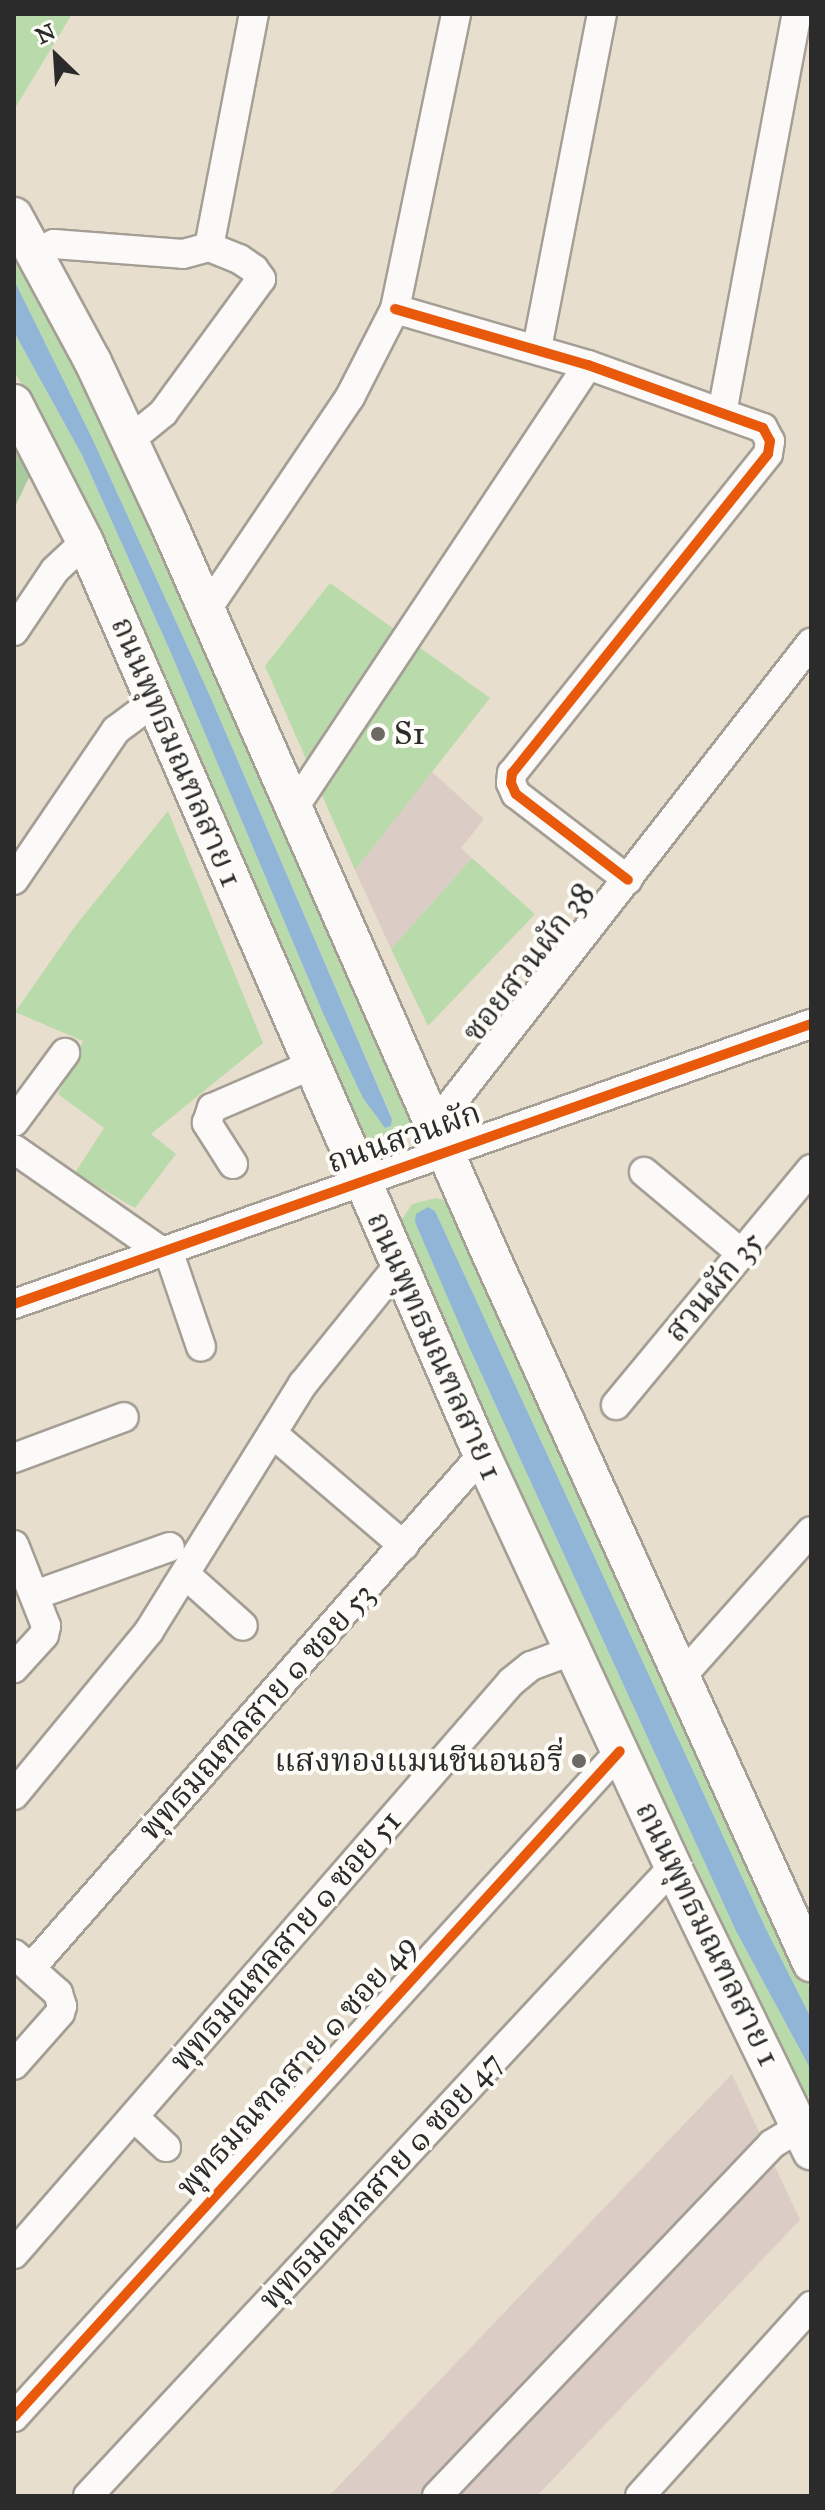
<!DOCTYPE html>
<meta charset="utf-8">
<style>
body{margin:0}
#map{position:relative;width:825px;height:2510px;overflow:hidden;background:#e8dece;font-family:"IM FELL Great Primer","Noto Serif Thai",serif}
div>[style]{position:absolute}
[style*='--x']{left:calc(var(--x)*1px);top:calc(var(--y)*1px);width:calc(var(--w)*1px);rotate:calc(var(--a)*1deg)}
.industrial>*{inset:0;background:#dbcdc6}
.green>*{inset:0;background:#b9daab}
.forest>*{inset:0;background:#a9c99f}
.water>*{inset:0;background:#90b5d6}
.roads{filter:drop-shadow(2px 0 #a49e95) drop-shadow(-2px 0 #a49e95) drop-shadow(0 2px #a49e95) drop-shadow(0 -2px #a49e95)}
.minor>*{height:28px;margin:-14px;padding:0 14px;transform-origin:14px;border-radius:14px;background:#fcfaf8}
.major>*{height:36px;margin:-18px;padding:0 18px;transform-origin:18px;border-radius:18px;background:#fcfaf8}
.cycleway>*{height:10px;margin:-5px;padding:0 5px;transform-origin:5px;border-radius:5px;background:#e8590c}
.dots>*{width:22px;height:22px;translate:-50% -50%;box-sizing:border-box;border:4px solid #fdfcf7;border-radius:50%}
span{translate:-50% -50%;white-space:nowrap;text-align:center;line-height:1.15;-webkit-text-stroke:8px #fdfcf7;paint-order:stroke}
.poi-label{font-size:32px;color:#2b2b2b}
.left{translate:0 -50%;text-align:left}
.right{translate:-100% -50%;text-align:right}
.street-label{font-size:32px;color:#2b2b2b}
.frame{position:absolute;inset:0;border:16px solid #2b2b2b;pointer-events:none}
.north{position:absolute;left:16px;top:16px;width:80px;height:80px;-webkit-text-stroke:6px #fdfcf7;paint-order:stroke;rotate:335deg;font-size:22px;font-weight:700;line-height:32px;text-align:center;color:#2b2b2b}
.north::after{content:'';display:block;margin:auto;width:28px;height:36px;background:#2b2b2b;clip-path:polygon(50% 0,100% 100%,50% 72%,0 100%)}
</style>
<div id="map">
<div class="industrial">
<i style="clip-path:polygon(430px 770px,484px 819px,461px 848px,472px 858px,391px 949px,355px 870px)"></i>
<i style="clip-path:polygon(732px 2074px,800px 2220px,537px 2496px,329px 2496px)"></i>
</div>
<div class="green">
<i style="clip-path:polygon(14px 14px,72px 14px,14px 110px)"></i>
<i style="clip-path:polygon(14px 244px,46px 302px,209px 650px,411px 1116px,406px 1138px,390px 1146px,373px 1151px,363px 1146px,38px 414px,14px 371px,14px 332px,82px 455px,171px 653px,322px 1011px,385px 1128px,391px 1126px,392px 1118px,210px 696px,92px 438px,14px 280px)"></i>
<i style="clip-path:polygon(330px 583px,490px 698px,355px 870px,265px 666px)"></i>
<i style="clip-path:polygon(168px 811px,263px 1043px,151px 1134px,176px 1154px,135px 1208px,75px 1173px,104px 1128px,58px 1094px,83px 1041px,15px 1012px,76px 925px)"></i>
<i style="clip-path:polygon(472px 858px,535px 914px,428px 1026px,391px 949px)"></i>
<i style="clip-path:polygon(436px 1198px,452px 1202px,811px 1991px,811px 2018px,765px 1927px,435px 1211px,428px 1207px,470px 1349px,736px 1931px,811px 2070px,811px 2094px,806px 2098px,397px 1237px,399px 1224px,412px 1204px)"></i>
</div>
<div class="forest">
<i style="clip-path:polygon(14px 442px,31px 473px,14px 509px)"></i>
</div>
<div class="water">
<i style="clip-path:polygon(14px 280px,92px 438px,210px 696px,392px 1119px,391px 1126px,385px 1128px,363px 1098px,322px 1011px,171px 653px,82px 455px,14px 332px)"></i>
<i style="clip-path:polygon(428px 1207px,435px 1211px,765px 1927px,811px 2018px,811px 2070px,736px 1931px,470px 1349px,415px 1222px,416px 1214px)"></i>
</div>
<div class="roads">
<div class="minor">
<i style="--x:35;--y:254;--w:21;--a:-28"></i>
<i style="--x:54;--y:244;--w:129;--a:4.4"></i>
<i style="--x:183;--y:254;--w:27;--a:-15"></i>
<i style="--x:209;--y:247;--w:237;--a:-79.1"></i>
<i style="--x:395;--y:309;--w:201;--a:16.2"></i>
<i style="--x:588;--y:365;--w:186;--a:19.8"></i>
<i style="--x:763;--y:428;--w:15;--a:62"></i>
<i style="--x:770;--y:441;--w:13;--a:99"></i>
<i style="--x:768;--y:454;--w:409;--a:128.7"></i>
<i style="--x:512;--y:773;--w:10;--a:96"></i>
<i style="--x:511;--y:783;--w:12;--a:66"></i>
<i style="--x:516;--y:794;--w:141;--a:37.5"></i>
<i style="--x:537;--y:348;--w:340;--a:-79"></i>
<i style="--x:722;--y:413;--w:406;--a:-79.4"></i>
<i style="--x:130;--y:440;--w:43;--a:-39.3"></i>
<i style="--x:163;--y:413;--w:166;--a:-53.8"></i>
<i style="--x:261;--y:279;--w:12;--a:-125"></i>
<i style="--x:254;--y:269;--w:18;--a:-146"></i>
<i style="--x:239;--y:259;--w:32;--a:-158"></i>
<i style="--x:207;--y:609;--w:256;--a:-56"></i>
<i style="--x:350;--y:397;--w:99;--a:-62.9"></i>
<i style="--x:395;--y:309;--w:301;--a:-78.3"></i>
<i style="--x:14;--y:631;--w:73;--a:-56.1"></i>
<i style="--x:55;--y:570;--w:41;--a:-43"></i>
<i style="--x:295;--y:806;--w:529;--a:-56.4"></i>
<i style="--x:14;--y:880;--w:181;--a:-55.8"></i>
<i style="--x:116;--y:730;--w:49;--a:-36.6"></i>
<i style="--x:14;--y:1122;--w:86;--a:-53.5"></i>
<i style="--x:434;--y:1126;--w:613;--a:-52.03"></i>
<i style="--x:14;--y:1149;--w:180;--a:34.8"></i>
<i style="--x:233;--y:1164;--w:49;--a:-122.4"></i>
<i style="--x:207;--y:1123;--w:16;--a:-72"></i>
<i style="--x:212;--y:1108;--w:109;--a:-23.3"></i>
<i style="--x:644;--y:1172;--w:126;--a:39.9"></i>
<i style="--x:168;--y:1250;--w:102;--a:71.2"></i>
<i style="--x:14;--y:1304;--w:845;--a:-19.36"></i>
<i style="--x:616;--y:1405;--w:306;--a:-50.4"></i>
<i style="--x:273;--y:1434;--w:172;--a:40.5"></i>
<i style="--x:14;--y:1458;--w:117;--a:-20.4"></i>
<i style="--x:14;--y:1545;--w:87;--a:68.4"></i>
<i style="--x:46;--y:1626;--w:9;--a:103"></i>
<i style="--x:44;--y:1635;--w:45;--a:132.3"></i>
<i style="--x:186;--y:1575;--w:76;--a:41.8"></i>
<i style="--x:35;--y:1595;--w:143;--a:-19.6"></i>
<i style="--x:681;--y:1677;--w:195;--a:-48.3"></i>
<i style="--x:14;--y:1795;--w:212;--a:-50.5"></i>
<i style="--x:149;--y:1631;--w:291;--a:-58.1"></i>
<i style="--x:303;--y:1384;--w:153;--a:-51.1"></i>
<i style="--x:14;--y:1954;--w:59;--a:41.6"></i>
<i style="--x:58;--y:1993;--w:14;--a:73"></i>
<i style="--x:62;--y:2006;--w:7;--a:106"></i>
<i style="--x:60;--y:2013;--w:69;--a:131.5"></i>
<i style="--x:31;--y:1968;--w:683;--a:-48.68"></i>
<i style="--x:134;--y:2117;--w:44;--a:43.2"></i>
<i style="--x:14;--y:2254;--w:758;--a:-49.01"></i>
<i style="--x:511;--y:1682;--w:26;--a:-39"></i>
<i style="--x:531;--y:1666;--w:46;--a:-20.4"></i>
<i style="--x:14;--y:2417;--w:900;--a:-47.7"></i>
<i style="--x:88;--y:2496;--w:859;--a:-47.08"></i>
<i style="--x:437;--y:2496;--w:486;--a:-46.4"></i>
<i style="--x:772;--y:2144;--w:33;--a:-31"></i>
<i style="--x:640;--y:2496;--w:256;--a:-48"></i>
</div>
<div class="major">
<i style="--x:14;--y:216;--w:164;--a:61.6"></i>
<i style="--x:92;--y:360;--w:177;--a:64.9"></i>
<i style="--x:167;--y:520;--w:797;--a:66.23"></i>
<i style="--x:488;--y:1249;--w:784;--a:65.66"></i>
<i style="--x:14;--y:403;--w:156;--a:62.9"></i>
<i style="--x:85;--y:542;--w:996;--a:66.5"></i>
<i style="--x:482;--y:1455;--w:454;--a:65.1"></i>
<i style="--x:673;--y:1867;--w:316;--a:64.1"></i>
</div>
</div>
<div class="cycleway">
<i style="--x:395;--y:309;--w:201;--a:16.2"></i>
<i style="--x:588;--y:365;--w:186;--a:19.8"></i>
<i style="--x:763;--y:428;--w:15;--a:62"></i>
<i style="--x:770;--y:441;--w:13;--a:99"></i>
<i style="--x:768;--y:454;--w:409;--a:128.7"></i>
<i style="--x:512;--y:773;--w:10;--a:96"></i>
<i style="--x:511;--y:783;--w:12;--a:66"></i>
<i style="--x:516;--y:794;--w:141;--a:37.5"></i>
<i style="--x:14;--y:1304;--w:845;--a:-19.36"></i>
<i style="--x:14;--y:2417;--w:900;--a:-47.7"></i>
</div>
<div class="dots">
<i style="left:378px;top:734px;background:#6d6a64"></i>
<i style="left:579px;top:1761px;background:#6d6a64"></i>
</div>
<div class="poi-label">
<span class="left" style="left:394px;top:734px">S1</span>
<span class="right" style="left:563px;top:1761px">แสงทองแมนชีนอนอรี่</span>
</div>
<div class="street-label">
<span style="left:176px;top:752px;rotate:67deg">ถนนพุทธมณฑลสาย 1</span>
<span style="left:529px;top:963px;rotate:-52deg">ซอยสวนผัก 38</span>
<span style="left:404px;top:1138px;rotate:-19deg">ถนนสวนผัก</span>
<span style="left:714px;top:1287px;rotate:-50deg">สวนผัก 35</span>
<span style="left:434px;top:1346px;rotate:66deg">ถนนพุทธมณฑลสาย 1</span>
<span style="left:257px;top:1712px;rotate:-48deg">พุทธมณฑลสาย ๑ ซอย 53</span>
<span style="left:707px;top:1934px;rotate:64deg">ถนนพุทธมณฑลสาย 1</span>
<span style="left:286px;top:1941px;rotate:-49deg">พุทธมณฑลสาย ๑ ซอย 51</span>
<span style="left:297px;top:2066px;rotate:-48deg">พุทธมณฑลสาย ๑ ซอย 49</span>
<span style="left:381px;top:2181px;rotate:-47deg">พุทธมณฑลสาย ๑ ซอย 47</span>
</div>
<div class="frame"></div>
<div class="north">N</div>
</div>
